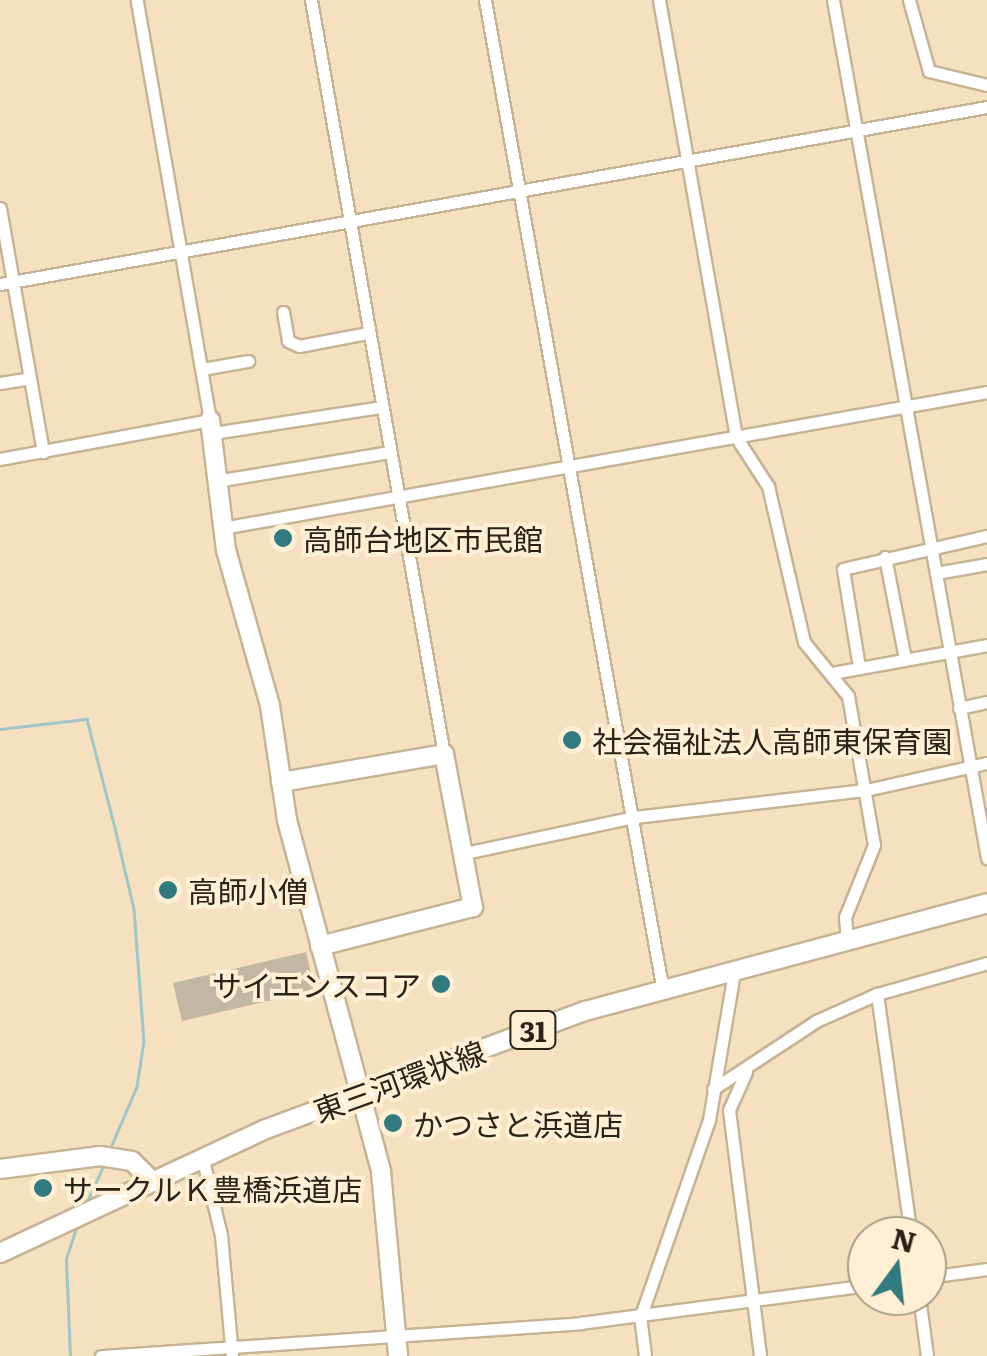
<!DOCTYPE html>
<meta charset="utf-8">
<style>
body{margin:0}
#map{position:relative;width:987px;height:1356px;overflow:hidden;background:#f5e1bf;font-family:Literata,"Noto Sans JP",serif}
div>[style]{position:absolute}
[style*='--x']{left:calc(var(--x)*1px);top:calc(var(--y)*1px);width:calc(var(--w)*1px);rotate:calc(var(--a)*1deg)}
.green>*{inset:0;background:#c3b7a3}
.stream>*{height:2.5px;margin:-1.25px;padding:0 1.25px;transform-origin:1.25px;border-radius:1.25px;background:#a0c6c8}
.roads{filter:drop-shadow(2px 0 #c6b393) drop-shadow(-2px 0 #c6b393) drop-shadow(0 2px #c6b393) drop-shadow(0 -2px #c6b393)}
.street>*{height:11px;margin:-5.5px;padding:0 5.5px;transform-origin:5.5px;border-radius:5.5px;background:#fff}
.secondary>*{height:18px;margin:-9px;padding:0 9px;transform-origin:9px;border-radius:9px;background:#fff}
.primary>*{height:18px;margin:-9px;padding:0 9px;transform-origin:9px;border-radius:9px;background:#fff}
.dots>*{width:28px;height:28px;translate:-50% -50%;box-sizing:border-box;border:5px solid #ffefd4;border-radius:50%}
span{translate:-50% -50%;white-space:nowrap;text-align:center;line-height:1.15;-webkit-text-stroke:8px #ffefd4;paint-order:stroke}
.shield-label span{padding:2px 8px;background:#ffefd4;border:2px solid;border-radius:8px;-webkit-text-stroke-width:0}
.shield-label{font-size:28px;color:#2b2317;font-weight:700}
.poi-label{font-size:30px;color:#2b2317}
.left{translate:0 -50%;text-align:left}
.right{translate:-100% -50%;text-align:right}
.street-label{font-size:30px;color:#2b2317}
.north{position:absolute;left:847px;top:1216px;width:100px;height:100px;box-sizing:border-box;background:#ffefd4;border:2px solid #aa9d88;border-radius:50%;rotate:15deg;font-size:28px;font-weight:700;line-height:40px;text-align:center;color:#2b2317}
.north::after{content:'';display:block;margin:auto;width:35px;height:45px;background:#317a7f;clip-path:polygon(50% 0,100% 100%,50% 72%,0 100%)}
</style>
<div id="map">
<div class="green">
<i style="clip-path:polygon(306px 952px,315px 990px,182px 1021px,173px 983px)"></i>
</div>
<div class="stream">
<i style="--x:0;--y:729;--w:88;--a:-6.6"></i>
<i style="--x:87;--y:719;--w:113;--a:75.6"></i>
<i style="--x:115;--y:828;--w:83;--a:76.8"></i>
<i style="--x:134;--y:909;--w:132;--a:85.7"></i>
<i style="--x:144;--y:1041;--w:47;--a:98.7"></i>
<i style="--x:137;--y:1087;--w:71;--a:113.3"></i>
<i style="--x:87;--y:1202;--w:42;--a:-65.9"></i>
<i style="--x:70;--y:1356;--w:97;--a:-92.4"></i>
<i style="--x:66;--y:1259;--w:33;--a:-72"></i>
</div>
<div class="roads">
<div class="street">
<i style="--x:311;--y:0;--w:766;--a:80"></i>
<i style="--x:485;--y:0;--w:1002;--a:79.82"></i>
<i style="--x:659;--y:0;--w:444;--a:80"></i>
<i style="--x:736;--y:437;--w:59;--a:56.9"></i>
<i style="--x:768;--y:486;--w:160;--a:77"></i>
<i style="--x:804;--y:642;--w:70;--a:50.8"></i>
<i style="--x:848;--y:696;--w:151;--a:80.1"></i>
<i style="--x:874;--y:845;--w:78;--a:111.9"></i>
<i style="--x:845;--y:917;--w:21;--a:85"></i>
<i style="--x:833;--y:0;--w:872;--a:79.82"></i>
<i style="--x:909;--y:0;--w:74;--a:74.3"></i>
<i style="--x:929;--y:71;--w:60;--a:13.6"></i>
<i style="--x:0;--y:208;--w:248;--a:80"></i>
<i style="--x:0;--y:284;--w:1003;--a:-10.17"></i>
<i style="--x:283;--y:312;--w:29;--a:80"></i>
<i style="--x:288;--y:341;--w:12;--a:24"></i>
<i style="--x:299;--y:346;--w:69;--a:-10.8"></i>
<i style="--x:202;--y:369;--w:47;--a:-9.9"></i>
<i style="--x:0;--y:383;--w:30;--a:-9"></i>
<i style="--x:213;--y:433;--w:169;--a:-8.8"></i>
<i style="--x:0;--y:459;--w:214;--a:-10.5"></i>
<i style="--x:210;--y:420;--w:426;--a:-99.9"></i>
<i style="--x:216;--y:481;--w:176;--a:-9.5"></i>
<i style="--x:222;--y:528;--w:777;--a:-10.08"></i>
<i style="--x:885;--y:557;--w:104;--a:78.9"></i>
<i style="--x:936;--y:573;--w:52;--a:-10"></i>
<i style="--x:859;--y:667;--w:99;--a:-99.3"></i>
<i style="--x:843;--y:569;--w:148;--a:-12.9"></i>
<i style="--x:832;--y:673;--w:158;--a:-10.2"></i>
<i style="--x:959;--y:708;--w:29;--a:-12"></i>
<i style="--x:465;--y:853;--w:174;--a:-12"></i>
<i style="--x:635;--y:817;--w:233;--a:-6.7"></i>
<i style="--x:866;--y:790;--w:124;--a:-12.6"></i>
<i style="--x:877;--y:994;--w:244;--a:82"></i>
<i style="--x:746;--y:1072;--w:42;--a:114.1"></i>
<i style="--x:729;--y:1110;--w:248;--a:82.8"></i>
<i style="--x:713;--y:1089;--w:123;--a:-33.4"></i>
<i style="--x:816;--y:1021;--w:67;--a:-23.9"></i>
<i style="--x:877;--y:994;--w:114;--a:-15.7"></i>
<i style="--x:202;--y:1156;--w:81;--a:76.5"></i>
<i style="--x:221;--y:1235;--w:121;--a:84.8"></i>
<i style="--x:927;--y:1277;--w:61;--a:-7.6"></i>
<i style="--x:919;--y:1296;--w:61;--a:82.4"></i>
<i style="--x:101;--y:1356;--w:480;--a:-3.9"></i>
<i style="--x:580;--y:1323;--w:290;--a:-7.5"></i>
<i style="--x:645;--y:1356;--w:38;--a:-97"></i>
<i style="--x:640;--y:1318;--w:210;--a:-70.8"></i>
<i style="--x:709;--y:1120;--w:155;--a:-80.4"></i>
</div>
<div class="secondary">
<i style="--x:210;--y:420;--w:131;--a:83"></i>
<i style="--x:226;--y:550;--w:162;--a:74.2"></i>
<i style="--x:270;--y:706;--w:115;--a:81.5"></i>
<i style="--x:287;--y:820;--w:364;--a:75"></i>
<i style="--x:381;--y:1172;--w:185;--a:84.7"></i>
<i style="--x:281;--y:782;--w:165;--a:-9.7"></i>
<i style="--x:444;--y:754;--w:156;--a:79.3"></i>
<i style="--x:473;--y:907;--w:158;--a:165.7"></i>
<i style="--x:0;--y:1169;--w:101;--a:-7.4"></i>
<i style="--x:100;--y:1156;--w:32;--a:9"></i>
<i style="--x:132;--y:1161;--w:25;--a:45"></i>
</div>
<div class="primary">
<i style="--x:0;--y:1253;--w:293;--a:-25"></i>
<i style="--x:266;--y:1129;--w:340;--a:-20.3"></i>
<i style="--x:585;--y:1011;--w:416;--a:-15"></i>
</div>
</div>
<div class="dots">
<i style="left:283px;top:538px;background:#317a7f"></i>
<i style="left:572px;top:740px;background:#317a7f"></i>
<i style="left:168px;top:890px;background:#317a7f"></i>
<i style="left:441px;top:984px;background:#317a7f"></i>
<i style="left:393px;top:1123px;background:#317a7f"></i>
<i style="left:43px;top:1188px;background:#317a7f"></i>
</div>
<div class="shield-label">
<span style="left:533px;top:1030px">31</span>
</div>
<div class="poi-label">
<span class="left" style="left:303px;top:538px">高師台地区市民館</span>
<span class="left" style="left:592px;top:740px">社会福祉法人高師東保育園</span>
<span class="left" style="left:188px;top:890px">高師小僧</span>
<span class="right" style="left:421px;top:984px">サイエンスコア</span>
<span class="left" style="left:413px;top:1123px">かつさと浜道店</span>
<span class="left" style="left:63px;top:1188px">サークルＫ豊橋浜道店</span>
</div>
<div class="street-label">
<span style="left:399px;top:1080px;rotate:-20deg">東三河環状線</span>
</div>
<div class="north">N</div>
</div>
